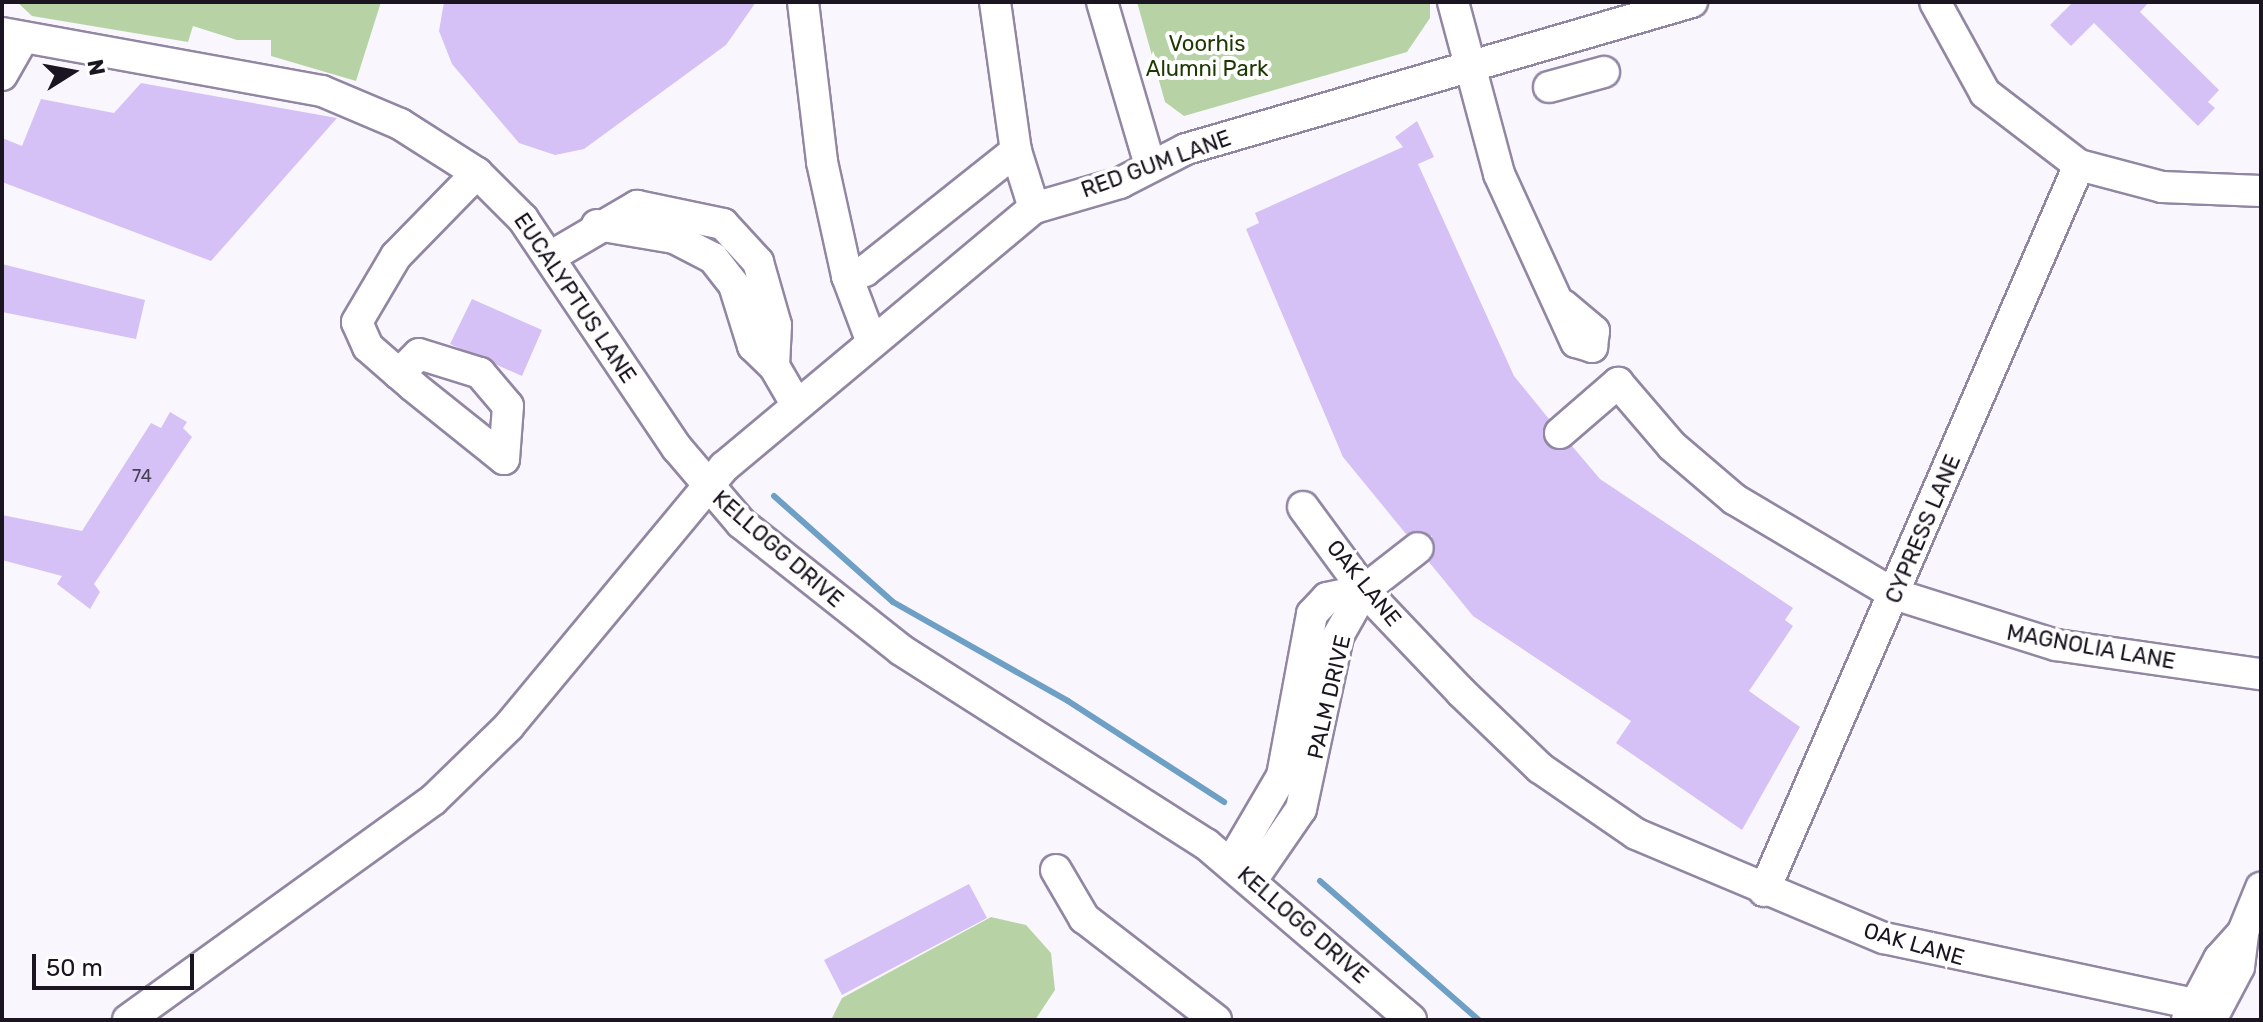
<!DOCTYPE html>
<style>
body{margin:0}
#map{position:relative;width:2263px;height:1022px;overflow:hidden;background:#f9f7fd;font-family:Rubik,sans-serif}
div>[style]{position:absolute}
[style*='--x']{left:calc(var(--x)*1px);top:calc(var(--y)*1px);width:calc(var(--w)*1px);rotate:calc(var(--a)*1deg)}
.green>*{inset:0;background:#b7d3a5}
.stream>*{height:6px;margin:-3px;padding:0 3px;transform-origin:3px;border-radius:3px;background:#6e9fc4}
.building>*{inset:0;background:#d5c1f6}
.roads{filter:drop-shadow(2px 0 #9287a3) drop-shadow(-2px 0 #9287a3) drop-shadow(0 2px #9287a3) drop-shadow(0 -2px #9287a3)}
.minor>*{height:30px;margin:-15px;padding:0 15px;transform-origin:15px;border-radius:15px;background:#fff}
span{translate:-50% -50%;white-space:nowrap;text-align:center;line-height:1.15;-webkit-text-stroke:8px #fff;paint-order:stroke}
.number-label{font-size:18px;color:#494056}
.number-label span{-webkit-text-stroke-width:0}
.park-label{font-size:22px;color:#1d3802}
.street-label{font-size:22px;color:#1a1520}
.frame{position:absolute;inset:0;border:4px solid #1a1520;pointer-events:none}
.north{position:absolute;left:32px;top:32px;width:80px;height:80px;-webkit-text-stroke:6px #fff;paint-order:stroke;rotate:79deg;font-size:22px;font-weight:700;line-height:32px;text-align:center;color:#1a1520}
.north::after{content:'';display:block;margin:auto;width:28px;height:36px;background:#1a1520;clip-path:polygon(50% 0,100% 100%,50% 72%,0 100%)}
.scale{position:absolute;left:32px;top:954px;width:162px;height:36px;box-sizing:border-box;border:4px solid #1a1520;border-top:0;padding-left:10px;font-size:24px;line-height:28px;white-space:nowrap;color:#1a1520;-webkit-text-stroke:6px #fff;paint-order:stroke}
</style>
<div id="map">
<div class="green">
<i style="clip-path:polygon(17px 2px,381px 2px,356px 81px,271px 56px,271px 40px,237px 40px,193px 26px,188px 42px,32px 16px)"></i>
<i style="clip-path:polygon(1137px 2px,1430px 2px,1430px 18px,1407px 52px,1184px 116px,1165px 102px)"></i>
<i style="clip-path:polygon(991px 917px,1026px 925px,1051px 953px,1055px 990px,1035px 1020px,831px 1020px,842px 998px)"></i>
</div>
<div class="stream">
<i style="--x:774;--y:496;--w:159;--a:41.7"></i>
<i style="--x:893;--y:602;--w:201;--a:29.5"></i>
<i style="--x:1068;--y:701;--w:186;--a:32.9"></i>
<i style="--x:1320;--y:881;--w:211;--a:41.2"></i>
</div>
<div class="building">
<i style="clip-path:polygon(444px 2px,756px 2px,726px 45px,584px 149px,555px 155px,519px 143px,452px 64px,439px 31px)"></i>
<i style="clip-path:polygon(2073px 2px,2149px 2px,2140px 12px,2219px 90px,2208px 102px,2215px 108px,2198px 126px,2094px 23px,2071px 46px,2050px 25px)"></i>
<i style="clip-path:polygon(141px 83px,337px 118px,211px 261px,2px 182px,2px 138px,22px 146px,41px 99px,114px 113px)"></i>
<i style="clip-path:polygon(1417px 121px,1434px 157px,1418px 164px,1514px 376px,1549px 419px,1546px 444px,1572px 446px,1600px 479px,1793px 608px,1785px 620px,1793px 626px,1749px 691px,1800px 727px,1742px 830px,1616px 743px,1631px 721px,1473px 616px,1429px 562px,1432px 536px,1406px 534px,1343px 457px,1246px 229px,1259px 223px,1255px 213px,1403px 147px,1395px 137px)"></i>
<i style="clip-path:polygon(2px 264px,145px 300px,136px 339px,2px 312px)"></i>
<i style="clip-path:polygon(472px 299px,542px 330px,522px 376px,450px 344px)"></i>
<i style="clip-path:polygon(170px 412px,187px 422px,183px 428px,192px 437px,94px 584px,100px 592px,90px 609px,57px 584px,62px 576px,2px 560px,2px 515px,82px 531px,151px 423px,161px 428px)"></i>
<i style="clip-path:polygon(969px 884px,987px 918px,842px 995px,824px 960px)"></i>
</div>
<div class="roads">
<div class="minor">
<i style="--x:803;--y:2;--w:161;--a:83.2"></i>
<i style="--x:822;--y:162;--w:117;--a:77.6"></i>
<i style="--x:847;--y:276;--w:68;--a:69.4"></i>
<i style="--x:995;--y:2;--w:150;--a:82"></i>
<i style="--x:1016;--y:151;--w:60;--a:72.5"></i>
<i style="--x:1102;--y:2;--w:170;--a:73.6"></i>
<i style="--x:1453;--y:2;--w:178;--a:75"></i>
<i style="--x:1499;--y:174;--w:185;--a:65.4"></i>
<i style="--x:1576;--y:342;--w:17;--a:17"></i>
<i style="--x:1592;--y:347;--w:16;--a:-83"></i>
<i style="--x:1594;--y:331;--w:40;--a:-140"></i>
<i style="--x:1935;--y:2;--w:104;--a:61.2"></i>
<i style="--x:1985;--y:93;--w:118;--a:37.5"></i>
<i style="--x:2079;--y:165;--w:86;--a:14.8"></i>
<i style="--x:2162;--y:187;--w:99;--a:2.3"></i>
<i style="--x:2;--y:33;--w:325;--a:10.3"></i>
<i style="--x:322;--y:91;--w:85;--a:22.9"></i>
<i style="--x:400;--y:124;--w:91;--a:32.5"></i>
<i style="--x:477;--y:173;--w:65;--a:45"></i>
<i style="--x:523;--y:219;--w:276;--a:56.1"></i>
<i style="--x:677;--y:448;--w:99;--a:49.5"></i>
<i style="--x:741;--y:523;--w:204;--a:38.4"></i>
<i style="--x:901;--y:650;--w:361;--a:32.5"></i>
<i style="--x:1206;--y:844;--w:270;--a:40.6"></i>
<i style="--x:2;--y:75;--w:40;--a:-60.3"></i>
<i style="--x:1549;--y:87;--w:57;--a:-15.3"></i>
<i style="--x:597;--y:225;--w:78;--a:9.6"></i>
<i style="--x:674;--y:238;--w:44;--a:27.1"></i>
<i style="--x:713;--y:258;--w:34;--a:52"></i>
<i style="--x:734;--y:285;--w:64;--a:72.7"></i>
<i style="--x:753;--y:346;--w:29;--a:44"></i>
<i style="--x:550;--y:257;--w:101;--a:-30.4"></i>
<i style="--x:637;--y:206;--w:88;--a:11.8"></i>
<i style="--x:723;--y:224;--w:52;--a:47.4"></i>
<i style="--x:758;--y:262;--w:66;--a:74.1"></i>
<i style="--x:776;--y:325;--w:41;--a:92.8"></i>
<i style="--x:774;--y:366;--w:44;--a:59.9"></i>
<i style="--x:847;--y:276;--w:19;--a:-16"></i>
<i style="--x:865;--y:271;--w:193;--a:-38.5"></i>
<i style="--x:399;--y:374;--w:28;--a:-45"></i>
<i style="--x:419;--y:354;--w:64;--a:17.3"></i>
<i style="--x:480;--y:373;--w:43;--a:49.7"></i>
<i style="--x:508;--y:406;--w:53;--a:94.3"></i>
<i style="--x:504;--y:459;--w:117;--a:-141.3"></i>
<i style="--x:413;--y:386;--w:18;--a:-139"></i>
<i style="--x:399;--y:374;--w:41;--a:-138.9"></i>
<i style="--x:368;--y:347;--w:27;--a:-114"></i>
<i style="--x:357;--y:322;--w:77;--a:-59.4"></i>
<i style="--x:396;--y:256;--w:116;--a:-45.7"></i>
<i style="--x:1560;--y:433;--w:77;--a:-40.8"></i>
<i style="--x:1618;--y:383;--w:83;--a:49.4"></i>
<i style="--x:1672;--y:446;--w:82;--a:40.5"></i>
<i style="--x:1734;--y:499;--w:186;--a:30.7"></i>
<i style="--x:1894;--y:594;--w:170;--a:17.5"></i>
<i style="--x:2056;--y:645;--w:207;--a:8.1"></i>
<i style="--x:1303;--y:507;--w:103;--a:53.7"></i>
<i style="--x:1364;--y:590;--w:141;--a:46.4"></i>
<i style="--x:1461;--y:692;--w:110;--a:43.9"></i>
<i style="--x:1540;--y:768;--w:116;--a:34.5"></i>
<i style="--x:1636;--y:834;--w:269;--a:22.8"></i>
<i style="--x:1884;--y:938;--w:318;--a:12"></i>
<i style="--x:1231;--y:863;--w:101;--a:-59.6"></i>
<i style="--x:1282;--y:776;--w:165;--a:-79.5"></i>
<i style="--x:1312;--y:614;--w:22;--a:-47"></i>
<i style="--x:1327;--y:598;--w:38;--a:-12"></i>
<i style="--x:1056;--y:870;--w:56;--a:59.7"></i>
<i style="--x:1084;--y:918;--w:167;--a:37.7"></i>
<i style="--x:1252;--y:880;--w:86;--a:-55.4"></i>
<i style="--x:1301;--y:809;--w:177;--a:-77.9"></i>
<i style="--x:1338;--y:636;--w:53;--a:-60.5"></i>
<i style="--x:1364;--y:590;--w:68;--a:-37.9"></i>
<i style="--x:1764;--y:891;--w:791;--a:-66.54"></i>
<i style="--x:128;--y:1020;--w:376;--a:-35.8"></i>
<i style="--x:433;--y:800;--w:106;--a:-44.2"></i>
<i style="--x:509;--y:726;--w:337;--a:-50.3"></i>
<i style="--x:724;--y:467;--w:404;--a:-39.9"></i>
<i style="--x:1034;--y:208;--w:90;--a:-16.2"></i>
<i style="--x:1120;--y:183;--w:74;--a:-27.3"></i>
<i style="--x:1186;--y:149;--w:527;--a:-16.2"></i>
<i style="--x:2187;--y:1020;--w:69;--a:-62.3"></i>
<i style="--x:2219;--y:959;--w:36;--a:-48"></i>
<i style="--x:2211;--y:1020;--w:60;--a:-62.2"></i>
<i style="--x:2239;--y:967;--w:35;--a:-83"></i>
<i style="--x:2243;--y:932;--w:48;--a:-67.8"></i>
</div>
</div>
<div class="number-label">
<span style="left:142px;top:476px">74</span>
</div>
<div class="park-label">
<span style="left:1207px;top:56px">Voorhis<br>Alumni Park</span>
</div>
<div class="street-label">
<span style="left:1156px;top:164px;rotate:-20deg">RED GUM LANE</span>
<span style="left:575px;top:298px;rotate:56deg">EUCALYPTUS LANE</span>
<span style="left:1923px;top:529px;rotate:-67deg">CYPRESS LANE</span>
<span style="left:778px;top:549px;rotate:41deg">KELLOGG DRIVE</span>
<span style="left:1364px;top:583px;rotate:51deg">OAK LANE</span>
<span style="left:2091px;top:647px;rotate:10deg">MAGNOLIA LANE</span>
<span style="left:1329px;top:697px;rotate:-77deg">PALM DRIVE</span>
<span style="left:1303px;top:925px;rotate:41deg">KELLOGG DRIVE</span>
<span style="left:1914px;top:944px;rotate:16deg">OAK LANE</span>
</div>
<div class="frame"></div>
<div class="north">N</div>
<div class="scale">50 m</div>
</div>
